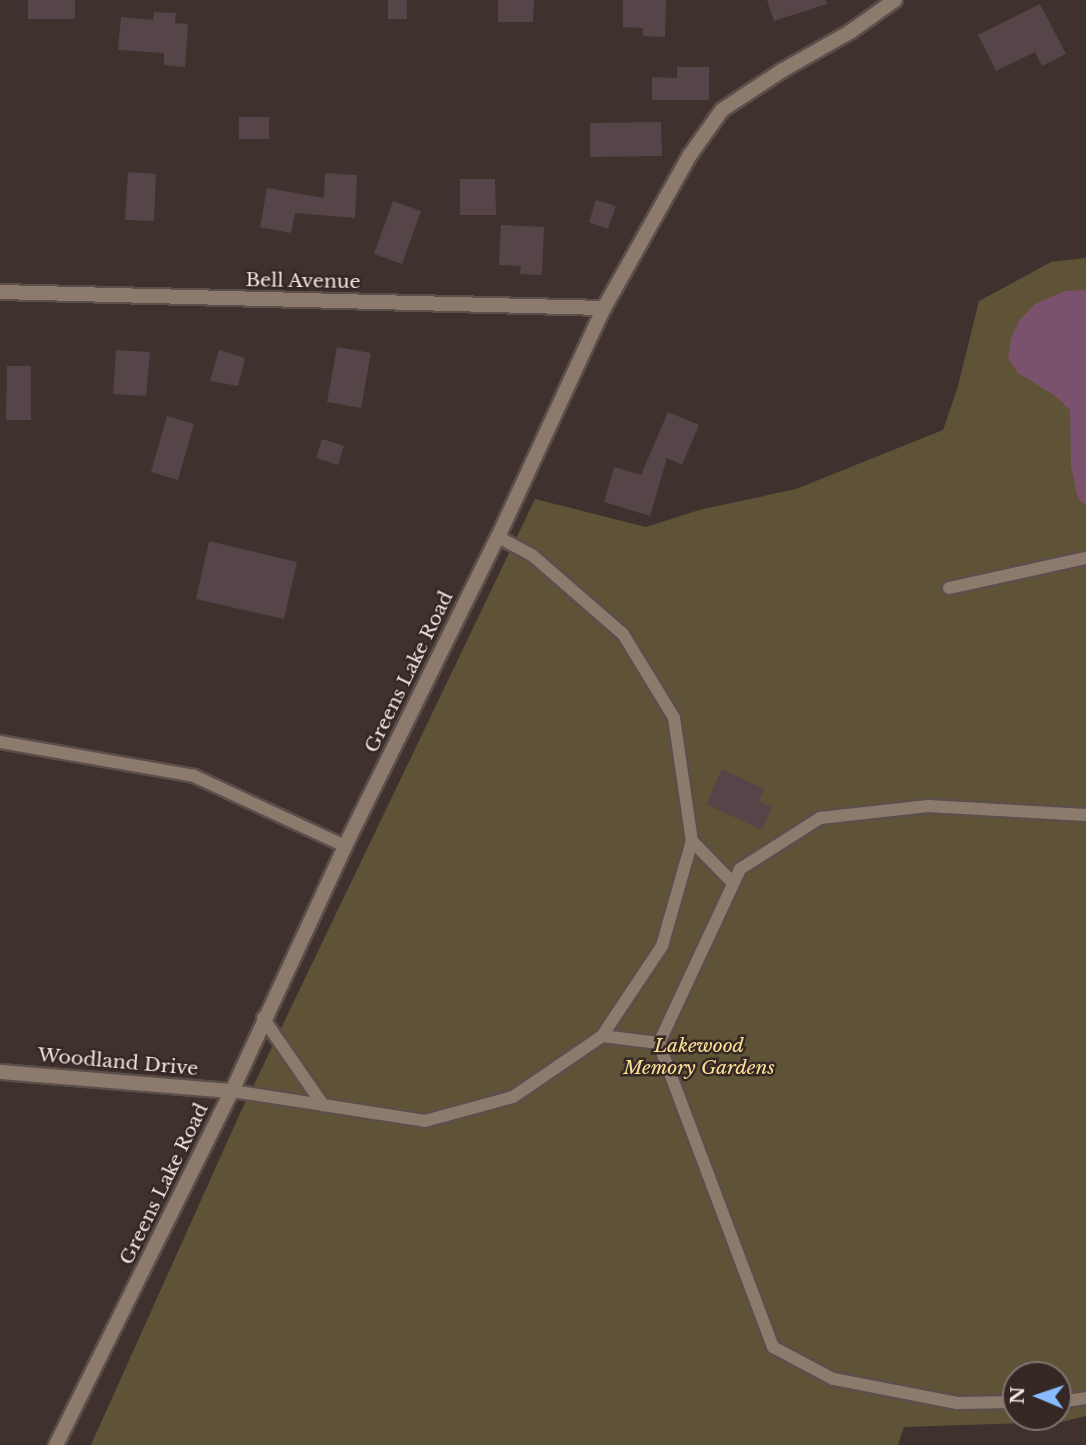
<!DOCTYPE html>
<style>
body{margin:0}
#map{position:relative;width:1086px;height:1445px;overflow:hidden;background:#3f312e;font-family:"Libre Baskerville",serif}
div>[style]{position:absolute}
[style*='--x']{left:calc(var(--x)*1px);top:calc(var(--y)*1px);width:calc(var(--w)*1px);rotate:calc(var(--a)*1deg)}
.green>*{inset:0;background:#5e5337}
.water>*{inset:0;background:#7a526e}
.building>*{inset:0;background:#554548}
.roads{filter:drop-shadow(2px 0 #5b4e4b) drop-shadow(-2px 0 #5b4e4b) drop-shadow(0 2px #5b4e4b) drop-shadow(0 -2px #5b4e4b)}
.service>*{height:12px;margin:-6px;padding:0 6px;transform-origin:6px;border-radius:6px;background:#8c7b6d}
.minor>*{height:14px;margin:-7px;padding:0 7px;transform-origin:7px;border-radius:7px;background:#8c7b6d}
.tertiary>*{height:14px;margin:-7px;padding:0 7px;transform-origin:7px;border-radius:7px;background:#8c7b6d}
span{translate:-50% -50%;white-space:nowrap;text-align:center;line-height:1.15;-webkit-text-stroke:5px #352724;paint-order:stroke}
.street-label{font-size:19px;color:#f0e6e4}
.park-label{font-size:19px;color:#fde097;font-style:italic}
.north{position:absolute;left:1002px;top:1361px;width:70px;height:70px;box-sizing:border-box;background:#352724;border:2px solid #807371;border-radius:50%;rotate:272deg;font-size:19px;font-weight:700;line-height:28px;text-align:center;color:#f0e6e4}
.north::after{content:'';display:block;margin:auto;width:24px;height:32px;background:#87bbfc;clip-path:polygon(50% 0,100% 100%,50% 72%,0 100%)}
</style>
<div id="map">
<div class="green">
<i style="clip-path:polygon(evenodd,1086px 258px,1086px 1416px,1061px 1422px,904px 1427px,898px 1445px,91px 1445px,237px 1120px,535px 499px,646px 527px,699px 510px,796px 489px,943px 430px,958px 386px,979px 301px,1051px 262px,1086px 258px,1016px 1375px,1058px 1375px,1058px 1417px,1016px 1417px,1016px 1375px)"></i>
</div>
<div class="water">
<i style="clip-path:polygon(1086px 290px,1086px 506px,1078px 498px,1071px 466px,1070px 410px,1057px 397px,1018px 373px,1008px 358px,1011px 338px,1019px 321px,1035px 304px,1065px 291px)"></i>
</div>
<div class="building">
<i style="clip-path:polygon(28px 0,75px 0,75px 19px,28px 19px)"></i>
<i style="clip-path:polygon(388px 0,407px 0,407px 19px,388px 19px)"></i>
<i style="clip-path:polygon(498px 0,534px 0,533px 22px,498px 22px)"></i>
<i style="clip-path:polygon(623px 0,666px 0,665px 37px,643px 36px,643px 28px,623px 27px)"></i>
<i style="clip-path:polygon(767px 0,826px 0,827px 4px,774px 21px)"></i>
<i style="clip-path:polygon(1040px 4px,1066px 54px,1042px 66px,1035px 52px,996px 71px,978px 35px)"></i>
<i style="clip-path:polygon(154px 12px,176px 13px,175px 23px,188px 24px,185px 67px,164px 65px,164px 53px,118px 50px,121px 17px,153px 20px)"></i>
<i style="clip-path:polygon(677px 67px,709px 67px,709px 100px,652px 100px,652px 77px,677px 78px)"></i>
<i style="clip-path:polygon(239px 117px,269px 117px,269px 139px,239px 139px)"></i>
<i style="clip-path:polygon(661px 122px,662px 156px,590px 157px,590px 123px)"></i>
<i style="clip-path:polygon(128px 172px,156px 174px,154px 221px,125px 220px)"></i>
<i style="clip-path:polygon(325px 173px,357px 175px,355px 218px,295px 213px,291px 233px,260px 227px,267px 188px,324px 198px)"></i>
<i style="clip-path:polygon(460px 179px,495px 179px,496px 215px,460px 215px)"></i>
<i style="clip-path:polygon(596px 200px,616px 206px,608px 229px,589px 222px)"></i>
<i style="clip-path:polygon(393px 201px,421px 211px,402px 264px,374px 254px)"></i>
<i style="clip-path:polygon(501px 225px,544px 227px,542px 275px,520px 274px,521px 266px,499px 265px)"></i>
<i style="clip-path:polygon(337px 347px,371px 353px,361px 408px,327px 402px)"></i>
<i style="clip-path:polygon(116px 350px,150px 352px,146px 396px,113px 394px)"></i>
<i style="clip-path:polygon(219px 350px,245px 358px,238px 386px,210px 381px)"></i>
<i style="clip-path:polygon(7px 366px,31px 366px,31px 420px,6px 420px)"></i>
<i style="clip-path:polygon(668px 412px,699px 425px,682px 465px,667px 458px,650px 516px,604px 502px,614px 467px,641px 475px)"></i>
<i style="clip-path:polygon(167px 416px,194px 424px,178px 480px,151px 472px)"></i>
<i style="clip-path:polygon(322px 439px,344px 446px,338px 465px,316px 458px)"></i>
<i style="clip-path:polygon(209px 541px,297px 562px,284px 619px,196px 599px)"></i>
<i style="clip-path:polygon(722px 769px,764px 789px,759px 801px,772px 807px,762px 830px,706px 804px)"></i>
</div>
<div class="roads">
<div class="service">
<i style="--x:498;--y:537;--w:38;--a:28"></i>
<i style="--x:532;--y:555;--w:121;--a:41"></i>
<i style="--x:623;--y:634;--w:98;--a:58.7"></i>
<i style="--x:674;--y:718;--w:124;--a:81.7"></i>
<i style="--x:692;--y:841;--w:59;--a:45.7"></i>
<i style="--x:949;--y:588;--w:140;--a:-12.4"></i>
<i style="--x:0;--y:742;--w:197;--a:9.9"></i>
<i style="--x:194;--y:776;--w:166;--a:24.9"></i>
<i style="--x:263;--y:1018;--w:106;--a:55.4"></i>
<i style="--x:323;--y:1105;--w:103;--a:8.9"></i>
<i style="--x:425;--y:1121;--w:91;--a:-15.3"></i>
<i style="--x:513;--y:1097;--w:108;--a:-34.4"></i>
<i style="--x:602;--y:1036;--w:57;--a:7"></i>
<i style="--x:602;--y:1036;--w:108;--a:-56.3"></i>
<i style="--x:662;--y:946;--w:109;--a:-74.1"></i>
<i style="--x:232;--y:1091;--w:92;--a:8.7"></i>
<i style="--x:1016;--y:1402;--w:59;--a:179"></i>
<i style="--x:957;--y:1403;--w:126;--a:-169"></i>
<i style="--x:833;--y:1379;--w:68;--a:-151.9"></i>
<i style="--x:773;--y:1347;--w:325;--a:-110.6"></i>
<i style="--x:659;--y:1043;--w:192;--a:-65"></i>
<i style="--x:740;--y:869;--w:95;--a:-32.5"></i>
<i style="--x:820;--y:818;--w:109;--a:-6.3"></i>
<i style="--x:928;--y:806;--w:158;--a:3.3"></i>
<i style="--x:1058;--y:1402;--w:28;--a:-8"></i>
</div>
<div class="minor">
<i style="--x:0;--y:292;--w:604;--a:1.52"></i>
<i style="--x:0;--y:1072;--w:233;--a:4.7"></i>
</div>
<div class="tertiary">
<i style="--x:56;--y:1445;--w:395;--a:-63.6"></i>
<i style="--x:232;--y:1091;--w:270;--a:-65.2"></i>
<i style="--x:345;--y:846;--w:345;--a:-63.7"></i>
<i style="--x:498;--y:537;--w:252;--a:-65.2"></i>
<i style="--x:604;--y:308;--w:176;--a:-60.7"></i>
<i style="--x:690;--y:155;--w:55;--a:-54.6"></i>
<i style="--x:722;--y:110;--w:73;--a:-33.3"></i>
<i style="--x:783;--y:70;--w:77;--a:-29.6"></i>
<i style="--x:850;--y:32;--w:55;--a:-35.4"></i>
</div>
</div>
<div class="street-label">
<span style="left:303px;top:281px;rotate:1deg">Bell Avenue</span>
<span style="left:409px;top:672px;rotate:-64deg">Greens Lake Road</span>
<span style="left:118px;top:1062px;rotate:5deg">Woodland Drive</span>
<span style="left:164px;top:1184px;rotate:-64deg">Greens Lake Road</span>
</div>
<div class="park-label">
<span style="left:699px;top:1057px">Lakewood<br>Memory Gardens</span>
</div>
<div class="north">N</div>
</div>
